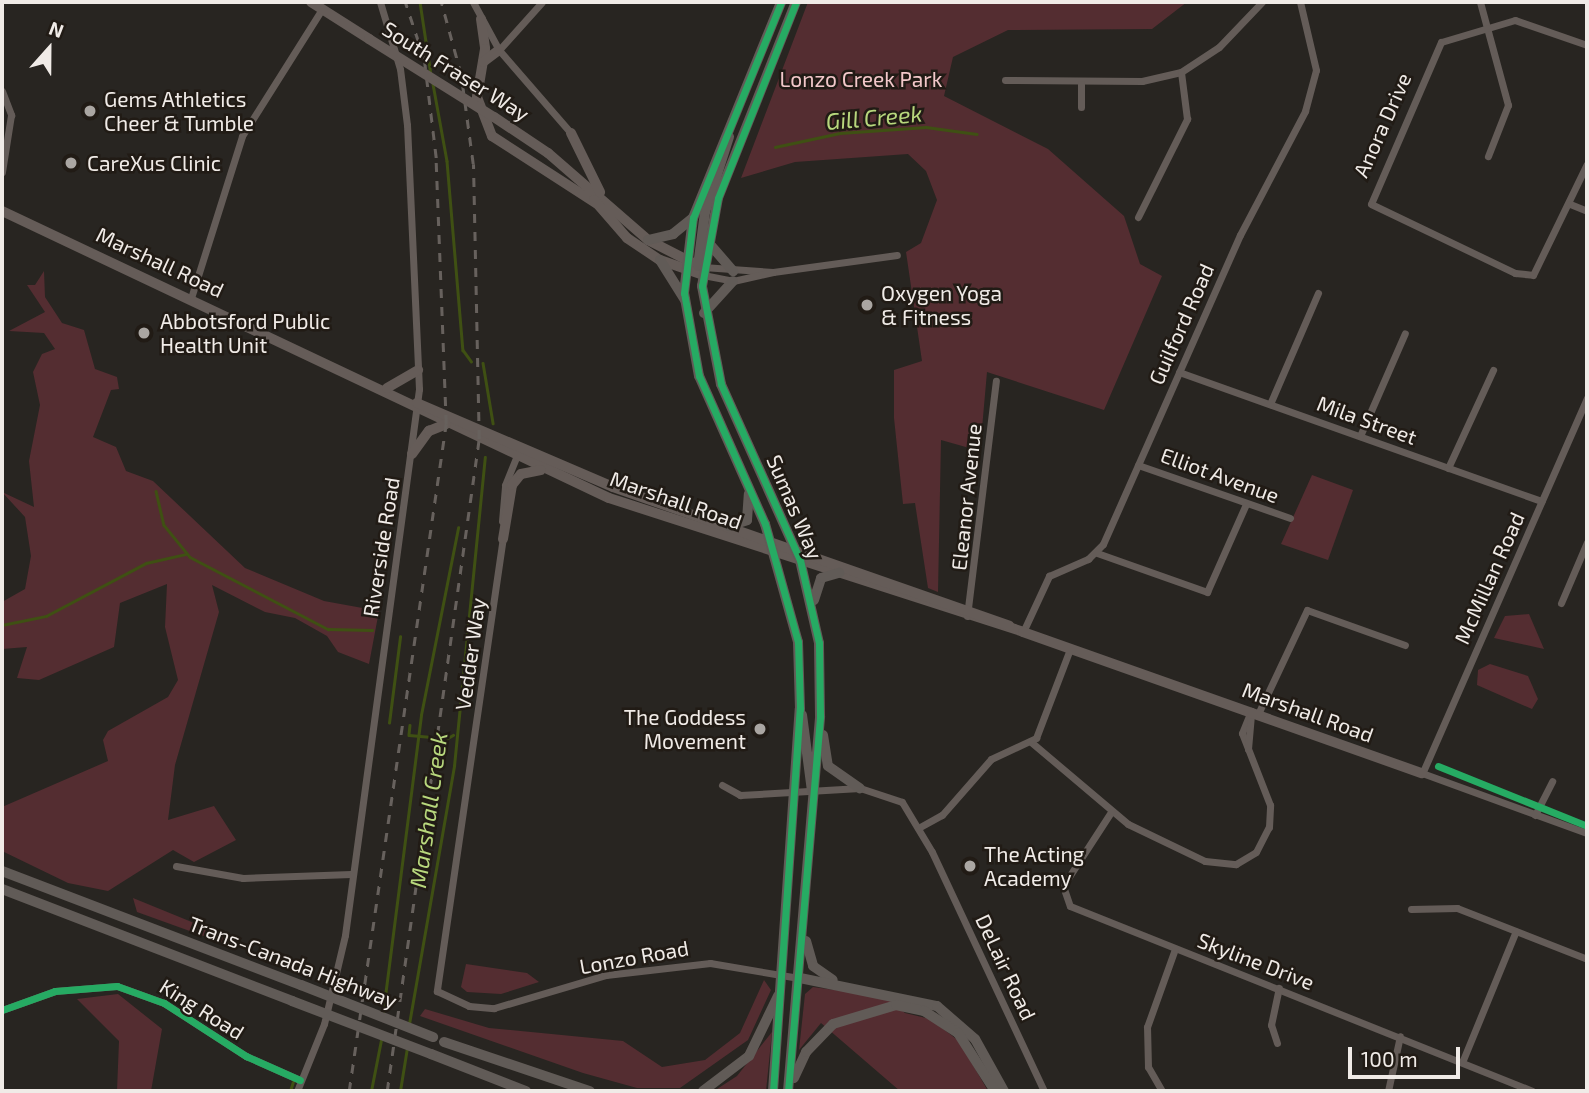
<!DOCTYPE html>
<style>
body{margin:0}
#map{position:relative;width:1589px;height:1093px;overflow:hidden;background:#282521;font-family:"Exo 2",sans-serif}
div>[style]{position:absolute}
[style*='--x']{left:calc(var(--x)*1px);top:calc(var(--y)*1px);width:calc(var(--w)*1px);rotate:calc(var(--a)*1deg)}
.green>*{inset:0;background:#542d31}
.stream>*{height:2.5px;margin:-1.25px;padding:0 1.25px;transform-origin:1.25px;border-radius:1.25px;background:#3f5013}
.minor>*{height:7px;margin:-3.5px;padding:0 3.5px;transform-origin:3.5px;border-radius:3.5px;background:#645c58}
.major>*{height:10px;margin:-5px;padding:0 5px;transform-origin:5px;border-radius:5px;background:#655c58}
.highway>*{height:10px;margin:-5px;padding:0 5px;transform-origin:5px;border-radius:5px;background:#615b57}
.rail>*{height:2.5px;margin-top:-1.25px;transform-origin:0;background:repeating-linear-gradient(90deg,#67615d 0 9px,transparent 0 18px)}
.major-bridge>*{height:10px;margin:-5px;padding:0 5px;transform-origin:5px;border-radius:5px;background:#655c58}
.highway-bridge>*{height:10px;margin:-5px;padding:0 5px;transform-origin:5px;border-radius:5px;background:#615b57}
.cycleway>*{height:7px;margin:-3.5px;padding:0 3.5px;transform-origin:3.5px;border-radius:3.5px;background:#26ab63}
.dots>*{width:19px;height:19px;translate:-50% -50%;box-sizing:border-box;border:4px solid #211b15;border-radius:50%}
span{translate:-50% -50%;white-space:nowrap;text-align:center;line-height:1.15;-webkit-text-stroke:5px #211b15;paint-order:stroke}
.street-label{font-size:21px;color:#f0ebe7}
.park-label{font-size:21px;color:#f2c7c9}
.poi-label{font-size:21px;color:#f0ebe7}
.left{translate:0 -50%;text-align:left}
.right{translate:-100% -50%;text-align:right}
.water-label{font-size:23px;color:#b8d87d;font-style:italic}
.frame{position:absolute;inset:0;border:4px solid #f0ebe7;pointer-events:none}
.north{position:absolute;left:14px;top:14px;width:70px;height:70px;-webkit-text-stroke:5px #211b15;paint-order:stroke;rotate:21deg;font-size:19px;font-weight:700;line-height:28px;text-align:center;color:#f0ebe7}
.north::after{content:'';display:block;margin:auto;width:24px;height:32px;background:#f0ebe7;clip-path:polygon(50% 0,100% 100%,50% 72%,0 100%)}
.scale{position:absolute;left:1348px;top:1047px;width:112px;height:32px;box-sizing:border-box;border:4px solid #f0ebe7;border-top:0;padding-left:9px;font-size:21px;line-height:24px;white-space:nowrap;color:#f0ebe7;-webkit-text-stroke:5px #211b15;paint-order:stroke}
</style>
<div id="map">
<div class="green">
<i style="clip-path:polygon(808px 2px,1187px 2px,1152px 29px,1008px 30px,953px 57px,944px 96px,1048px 149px,1124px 216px,1140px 264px,1162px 276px,1104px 410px,987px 372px,980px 451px,941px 440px,938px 592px,928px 588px,915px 503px,903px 504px,894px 418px,894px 370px,922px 361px,906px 252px,921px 243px,937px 200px,926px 171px,908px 154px,795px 162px,741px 178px)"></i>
<i style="clip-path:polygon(44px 271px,45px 297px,62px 323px,84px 330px,95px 369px,117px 377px,119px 389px,111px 390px,93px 437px,116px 447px,126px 471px,153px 481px,245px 568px,324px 601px,379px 611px,369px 664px,338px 652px,327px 636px,295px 618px,265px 612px,212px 585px,219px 612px,175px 765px,168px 820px,214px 806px,236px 840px,194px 862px,173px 850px,108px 891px,68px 883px,2px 851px,2px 807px,108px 761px,103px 740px,108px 731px,168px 697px,178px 680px,165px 627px,167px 584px,120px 603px,114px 647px,39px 680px,17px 678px,27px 647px,2px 649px,2px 602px,25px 589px,31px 556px,25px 517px,2px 492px,34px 507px,29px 461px,40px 405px,33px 372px,42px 354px,55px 349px,44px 333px,9px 331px,45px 312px,27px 285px,35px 285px)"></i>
<i style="clip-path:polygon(1312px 475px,1353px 490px,1328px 560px,1281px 544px)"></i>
<i style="clip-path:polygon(1529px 614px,1544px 649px,1494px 638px,1505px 616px)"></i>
<i style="clip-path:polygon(1490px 664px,1528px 676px,1538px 699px,1532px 709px,1477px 685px,1478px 670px)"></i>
<i style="clip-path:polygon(133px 898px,226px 936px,223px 943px,137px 912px)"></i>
<i style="clip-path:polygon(466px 964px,527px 973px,539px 982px,501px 994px,467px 992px,461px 987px)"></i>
<i style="clip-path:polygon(764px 980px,771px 990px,748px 1040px,680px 1088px,637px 1088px,583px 1073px,420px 1016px,425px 1009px,489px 1028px,623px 1041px,662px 1067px,705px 1060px,740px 1033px)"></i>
<i style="clip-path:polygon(813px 987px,886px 997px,905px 1013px,930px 1019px,959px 1041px,988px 1091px,900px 1091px,821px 1023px,799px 1050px,805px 994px)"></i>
<i style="clip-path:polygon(118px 994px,162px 1029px,151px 1091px,117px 1091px,119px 1041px,77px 999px)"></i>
<i style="clip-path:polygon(772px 1032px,766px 1091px,714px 1091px,737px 1076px)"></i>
</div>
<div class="stream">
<i style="--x:420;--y:2;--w:74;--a:81.4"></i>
<i style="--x:946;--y:2;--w:49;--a:0"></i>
<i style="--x:1062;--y:2;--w:18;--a:0"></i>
<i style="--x:433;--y:84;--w:78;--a:79.7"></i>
<i style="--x:447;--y:161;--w:190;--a:85.2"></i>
<i style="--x:463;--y:350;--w:14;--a:54"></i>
<i style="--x:775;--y:147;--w:66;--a:-12.2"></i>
<i style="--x:840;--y:133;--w:86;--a:-4"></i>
<i style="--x:926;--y:127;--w:51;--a:7.8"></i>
<i style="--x:483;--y:363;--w:61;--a:80.5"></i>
<i style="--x:156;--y:491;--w:35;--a:77"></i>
<i style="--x:164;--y:525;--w:41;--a:50.9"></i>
<i style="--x:190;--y:557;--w:156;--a:27.6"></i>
<i style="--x:328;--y:629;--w:44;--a:1.3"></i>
<i style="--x:2;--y:625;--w:45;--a:-11.6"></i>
<i style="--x:46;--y:616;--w:113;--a:-27.9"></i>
<i style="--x:146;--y:563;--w:41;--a:-12.7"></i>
<i style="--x:389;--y:723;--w:87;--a:-82.7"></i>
<i style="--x:410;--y:725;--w:10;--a:96"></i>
<i style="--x:409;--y:735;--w:25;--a:5"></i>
<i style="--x:446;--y:739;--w:8;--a:-30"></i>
<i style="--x:383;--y:1012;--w:299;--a:-82.7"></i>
<i style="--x:421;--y:715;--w:191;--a:-78.8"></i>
<i style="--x:409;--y:1024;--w:262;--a:-80.1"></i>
<i style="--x:454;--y:766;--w:310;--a:-84.3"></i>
<i style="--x:290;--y:1091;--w:9;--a:-72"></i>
<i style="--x:371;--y:1091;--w:52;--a:-78.9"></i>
<i style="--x:400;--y:1091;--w:44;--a:-80.8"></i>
</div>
<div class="minor">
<i style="--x:473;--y:2;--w:55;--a:61.6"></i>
<i style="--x:499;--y:50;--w:110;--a:49.1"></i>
<i style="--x:1480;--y:2;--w:107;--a:74.8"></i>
<i style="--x:1508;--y:105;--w:55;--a:111.4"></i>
<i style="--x:1587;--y:45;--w:76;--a:-160.9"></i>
<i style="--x:1515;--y:20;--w:77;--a:163.4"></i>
<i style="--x:1441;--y:42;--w:176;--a:113.4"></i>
<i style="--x:1371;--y:204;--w:160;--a:25.6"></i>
<i style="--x:1515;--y:273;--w:18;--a:6"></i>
<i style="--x:1533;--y:275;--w:123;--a:-64.1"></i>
<i style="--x:499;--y:50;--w:64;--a:-48.1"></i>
<i style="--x:1005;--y:80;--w:137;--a:0.4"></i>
<i style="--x:1142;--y:81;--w:40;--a:-13"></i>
<i style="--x:1181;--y:72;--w:45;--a:-33.3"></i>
<i style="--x:1219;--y:47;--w:62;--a:-46.3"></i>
<i style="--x:1081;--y:84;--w:23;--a:90"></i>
<i style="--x:2;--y:91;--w:26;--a:69"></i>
<i style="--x:11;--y:115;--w:58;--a:99"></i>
<i style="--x:1570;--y:204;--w:18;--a:22"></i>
<i style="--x:1138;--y:217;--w:110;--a:-63.4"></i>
<i style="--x:1187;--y:119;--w:47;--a:-97.3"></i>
<i style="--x:703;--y:267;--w:70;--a:4.1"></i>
<i style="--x:773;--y:272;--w:125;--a:-7.8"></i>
<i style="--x:703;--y:275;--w:31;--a:11"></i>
<i style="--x:733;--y:281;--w:41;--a:-12.7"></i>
<i style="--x:191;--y:298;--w:170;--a:-72.5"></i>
<i style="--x:242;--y:136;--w:150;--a:-57.8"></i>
<i style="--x:1179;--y:372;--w:385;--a:19.6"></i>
<i style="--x:1587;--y:398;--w:410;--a:113.7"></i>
<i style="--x:1422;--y:773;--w:176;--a:20"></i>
<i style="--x:1270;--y:404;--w:121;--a:-66.6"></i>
<i style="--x:1360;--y:436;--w:112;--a:-66.4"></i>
<i style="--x:1138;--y:465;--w:161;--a:19.2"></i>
<i style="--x:1448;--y:468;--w:108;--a:-65.3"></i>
<i style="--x:502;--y:521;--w:36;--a:-85"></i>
<i style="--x:505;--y:485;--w:35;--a:-68"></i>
<i style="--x:503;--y:537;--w:459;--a:98.3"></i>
<i style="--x:437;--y:991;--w:35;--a:25"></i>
<i style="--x:469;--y:1006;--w:25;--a:5"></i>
<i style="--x:494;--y:1008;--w:117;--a:-16.4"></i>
<i style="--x:606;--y:975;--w:105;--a:-6.6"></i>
<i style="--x:710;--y:963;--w:90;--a:9.6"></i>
<i style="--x:1097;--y:553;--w:117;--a:19.5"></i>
<i style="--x:1207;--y:592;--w:96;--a:-66.1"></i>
<i style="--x:1561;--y:603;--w:66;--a:-66.9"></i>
<i style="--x:967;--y:616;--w:237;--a:-83"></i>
<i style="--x:1023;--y:632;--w:62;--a:-65.1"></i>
<i style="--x:1049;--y:576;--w:43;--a:-23.6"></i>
<i style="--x:1088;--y:559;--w:21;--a:-45"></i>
<i style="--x:1103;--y:544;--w:338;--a:-66.1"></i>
<i style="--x:1240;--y:235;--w:140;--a:-62.3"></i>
<i style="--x:1305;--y:111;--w:42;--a:-75"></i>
<i style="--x:1316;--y:70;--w:70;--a:-103.2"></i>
<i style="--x:1258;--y:714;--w:115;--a:-64.8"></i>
<i style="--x:1307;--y:610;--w:104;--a:19.7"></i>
<i style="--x:1031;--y:742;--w:127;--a:40.2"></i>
<i style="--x:1128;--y:824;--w:85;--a:25.7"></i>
<i style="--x:1205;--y:861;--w:31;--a:6"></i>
<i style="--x:1236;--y:864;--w:23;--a:-31"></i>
<i style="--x:1256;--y:852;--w:28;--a:-63"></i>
<i style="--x:1269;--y:827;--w:22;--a:-87"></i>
<i style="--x:1270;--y:805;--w:77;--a:-111.3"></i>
<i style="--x:1242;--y:733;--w:24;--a:-68"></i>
<i style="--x:1248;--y:749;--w:38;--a:-85"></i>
<i style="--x:722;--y:785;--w:21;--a:29"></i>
<i style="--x:740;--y:795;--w:120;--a:-3.3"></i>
<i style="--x:860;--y:788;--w:44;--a:18.4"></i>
<i style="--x:902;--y:802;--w:58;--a:59"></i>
<i style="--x:932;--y:852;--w:264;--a:64.9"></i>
<i style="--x:1111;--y:812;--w:88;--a:123"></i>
<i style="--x:1063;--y:886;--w:21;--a:71"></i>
<i style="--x:1070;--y:906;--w:498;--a:21.8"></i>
<i style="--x:1535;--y:815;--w:38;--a:-63"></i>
<i style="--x:920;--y:827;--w:25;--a:-29"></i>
<i style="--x:942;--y:815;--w:74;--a:-48.8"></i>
<i style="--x:991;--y:759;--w:50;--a:-25"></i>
<i style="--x:1036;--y:738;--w:95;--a:-69.1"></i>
<i style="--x:176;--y:866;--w:68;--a:10.2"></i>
<i style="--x:243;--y:878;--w:108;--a:-2.1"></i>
<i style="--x:1411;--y:909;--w:46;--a:-1.2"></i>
<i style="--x:1457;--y:908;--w:140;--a:21.4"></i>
<i style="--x:2;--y:1010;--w:56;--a:-19.7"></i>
<i style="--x:55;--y:991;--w:62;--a:-4.6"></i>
<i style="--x:117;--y:986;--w:50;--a:19.9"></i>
<i style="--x:164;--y:1003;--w:98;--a:32.9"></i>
<i style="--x:246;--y:1056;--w:59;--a:24"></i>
<i style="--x:1277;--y:1043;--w:19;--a:-108"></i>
<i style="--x:1271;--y:1025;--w:38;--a:-78"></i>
<i style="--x:1463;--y:1060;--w:139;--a:-67.7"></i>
<i style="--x:297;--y:1091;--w:72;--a:-68.1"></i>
<i style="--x:324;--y:1024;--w:91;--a:-76.7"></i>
<i style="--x:345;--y:935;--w:551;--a:-82.28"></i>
<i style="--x:419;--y:389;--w:264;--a:-92.6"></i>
<i style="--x:407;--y:125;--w:56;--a:-97.1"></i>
<i style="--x:400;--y:69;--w:70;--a:-106.6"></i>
<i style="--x:1162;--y:1091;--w:28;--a:-120"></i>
<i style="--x:1148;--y:1067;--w:40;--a:-91.4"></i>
<i style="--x:1147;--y:1027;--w:83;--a:-70.3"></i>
<i style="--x:1388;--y:1091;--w:56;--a:-77.7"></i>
</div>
<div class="major">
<i style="--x:311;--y:2;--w:69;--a:32.5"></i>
<i style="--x:481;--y:19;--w:30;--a:82"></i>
<i style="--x:485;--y:49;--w:49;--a:99.5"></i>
<i style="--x:477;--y:97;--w:42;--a:69"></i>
<i style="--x:492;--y:136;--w:125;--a:32.9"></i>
<i style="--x:483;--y:62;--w:20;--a:-37"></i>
<i style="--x:494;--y:117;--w:65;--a:33.7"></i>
<i style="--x:548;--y:153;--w:133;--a:41"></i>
<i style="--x:648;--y:240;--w:51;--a:27.1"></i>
<i style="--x:571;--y:133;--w:66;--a:63.8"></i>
<i style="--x:594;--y:200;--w:50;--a:49"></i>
<i style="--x:627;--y:238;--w:40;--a:34"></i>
<i style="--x:660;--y:260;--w:46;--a:19.2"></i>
<i style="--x:2;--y:211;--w:671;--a:25.31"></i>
<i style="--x:609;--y:498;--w:435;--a:17.9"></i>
<i style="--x:1023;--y:632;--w:423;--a:19.5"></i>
<i style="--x:387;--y:388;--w:36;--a:-30"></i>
<i style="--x:417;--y:403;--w:213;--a:23.2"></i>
<i style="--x:613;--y:487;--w:420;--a:19.3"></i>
<i style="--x:412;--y:454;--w:29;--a:-54"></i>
<i style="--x:429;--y:431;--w:18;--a:-22"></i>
<i style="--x:503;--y:539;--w:55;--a:-80.5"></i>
<i style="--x:512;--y:485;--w:14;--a:-51"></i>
<i style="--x:521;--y:474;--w:20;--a:-11"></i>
</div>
<div class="highway">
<i style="--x:648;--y:240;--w:26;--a:-13"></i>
<i style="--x:673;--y:234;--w:26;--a:-39"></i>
<i style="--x:707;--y:241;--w:40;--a:49"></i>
<i style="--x:660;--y:260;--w:47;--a:58"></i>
<i style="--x:698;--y:266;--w:54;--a:-82.6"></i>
<i style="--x:705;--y:212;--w:79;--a:-72.3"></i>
<i style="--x:704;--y:313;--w:43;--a:-47.8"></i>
<i style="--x:729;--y:526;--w:19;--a:-18"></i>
<i style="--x:747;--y:520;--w:26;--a:-86"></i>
<i style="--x:814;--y:600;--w:23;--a:-72"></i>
<i style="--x:821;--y:578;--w:19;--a:-16"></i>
<i style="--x:802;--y:715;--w:77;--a:82.5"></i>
<i style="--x:823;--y:735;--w:31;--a:81"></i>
<i style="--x:828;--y:766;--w:39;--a:35"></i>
<i style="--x:2;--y:871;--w:320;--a:20.9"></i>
<i style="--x:2;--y:889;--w:311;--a:21.1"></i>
<i style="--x:806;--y:941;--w:26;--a:74"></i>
<i style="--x:813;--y:966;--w:24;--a:35"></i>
<i style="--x:800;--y:978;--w:140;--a:11.6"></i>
<i style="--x:937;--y:1006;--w:50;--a:41"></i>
<i style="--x:975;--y:1039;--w:60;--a:60.9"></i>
<i style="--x:444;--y:1042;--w:154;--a:18.6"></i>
<i style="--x:431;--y:1054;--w:102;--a:21.3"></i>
<i style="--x:794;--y:1078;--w:29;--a:-65"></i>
<i style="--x:806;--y:1052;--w:39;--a:-46"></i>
<i style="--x:833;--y:1024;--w:66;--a:-16.8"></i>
<i style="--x:896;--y:1005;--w:29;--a:12"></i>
<i style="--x:924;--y:1011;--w:40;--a:32.9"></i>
<i style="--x:958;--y:1033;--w:69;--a:57.5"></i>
<i style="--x:703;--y:1091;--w:58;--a:-37.3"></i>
<i style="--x:749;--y:1056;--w:67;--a:-64.2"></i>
<i style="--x:773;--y:1091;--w:383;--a:-86"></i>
<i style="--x:800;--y:709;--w:67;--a:-91.7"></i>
<i style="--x:798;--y:642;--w:123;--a:-105.6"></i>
<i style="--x:765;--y:524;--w:162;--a:-114"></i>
<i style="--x:699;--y:376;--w:84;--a:-100.2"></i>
<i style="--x:684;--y:293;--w:76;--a:-83.2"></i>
<i style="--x:693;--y:218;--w:233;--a:-67.8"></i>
<i style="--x:788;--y:1091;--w:376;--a:-85.1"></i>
<i style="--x:820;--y:716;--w:73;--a:-90.8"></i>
<i style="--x:819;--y:643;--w:85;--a:-102.9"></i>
<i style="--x:800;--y:560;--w:193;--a:-114.2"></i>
<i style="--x:721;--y:384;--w:100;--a:-101"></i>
<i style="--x:702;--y:286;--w:89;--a:-79.7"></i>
<i style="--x:718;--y:198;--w:211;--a:-68.3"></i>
</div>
<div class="rail">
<i style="--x:349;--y:1091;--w:674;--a:-81.73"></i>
<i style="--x:446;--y:424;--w:266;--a:-92.2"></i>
<i style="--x:436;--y:158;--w:100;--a:-96.9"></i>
<i style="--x:424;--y:59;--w:60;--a:-108.4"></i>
<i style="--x:387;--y:1091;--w:658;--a:-81.97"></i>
<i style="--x:479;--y:439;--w:275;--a:-91.2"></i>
<i style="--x:473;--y:164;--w:90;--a:-97.7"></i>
<i style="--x:461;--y:75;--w:76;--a:-105.3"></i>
</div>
<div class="major-bridge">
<i style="--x:369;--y:39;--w:147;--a:32"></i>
</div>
<div class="highway-bridge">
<i style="--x:301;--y:985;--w:142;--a:21.5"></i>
<i style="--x:292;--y:1001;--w:149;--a:20.9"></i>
</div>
<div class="cycleway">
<i style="--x:1438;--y:766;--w:161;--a:21.9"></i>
<i style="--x:2;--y:1010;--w:56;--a:-19.7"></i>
<i style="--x:55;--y:991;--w:62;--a:-4.6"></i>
<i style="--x:117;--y:986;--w:50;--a:19.9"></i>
<i style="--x:164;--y:1003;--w:98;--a:32.9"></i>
<i style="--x:246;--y:1056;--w:59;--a:24"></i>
<i style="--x:773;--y:1091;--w:383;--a:-86"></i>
<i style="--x:800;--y:709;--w:67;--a:-91.7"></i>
<i style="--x:798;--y:642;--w:123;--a:-105.6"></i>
<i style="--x:765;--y:524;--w:162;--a:-114"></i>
<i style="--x:699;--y:376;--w:84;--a:-100.2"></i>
<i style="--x:684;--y:293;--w:76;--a:-83.2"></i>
<i style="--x:693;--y:218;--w:233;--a:-67.8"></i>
<i style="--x:788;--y:1091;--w:376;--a:-85.1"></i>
<i style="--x:820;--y:716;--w:73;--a:-90.8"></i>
<i style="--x:819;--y:643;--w:85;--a:-102.9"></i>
<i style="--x:800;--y:560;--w:193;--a:-114.2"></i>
<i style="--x:721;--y:384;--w:100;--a:-101"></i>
<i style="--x:702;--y:286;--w:89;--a:-79.7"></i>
<i style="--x:718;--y:198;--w:211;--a:-68.3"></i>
</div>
<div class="dots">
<i style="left:90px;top:111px;background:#aaa6a2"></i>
<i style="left:71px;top:163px;background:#aaa6a2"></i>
<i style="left:867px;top:305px;background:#aaa6a2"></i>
<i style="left:144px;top:333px;background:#aaa6a2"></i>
<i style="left:760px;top:729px;background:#aaa6a2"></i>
<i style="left:970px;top:866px;background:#aaa6a2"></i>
</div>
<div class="street-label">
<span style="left:456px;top:71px;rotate:32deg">South Fraser Way</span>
<span style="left:1382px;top:125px;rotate:-66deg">Anora Drive</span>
<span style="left:160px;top:262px;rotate:25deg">Marshall Road</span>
<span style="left:1181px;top:324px;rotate:-66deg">Guilford Road</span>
<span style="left:1367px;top:420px;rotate:20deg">Mila Street</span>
<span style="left:1220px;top:475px;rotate:20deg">Elliot Avenue</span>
<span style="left:966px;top:497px;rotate:-84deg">Eleanor Avenue</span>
<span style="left:676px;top:500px;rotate:19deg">Marshall Road</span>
<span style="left:795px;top:507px;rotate:67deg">Sumas Way</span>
<span style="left:381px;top:547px;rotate:-81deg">Riverside Road</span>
<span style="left:1489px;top:578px;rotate:-66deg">McMillan Road</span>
<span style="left:470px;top:654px;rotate:-82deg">Vedder Way</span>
<span style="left:1308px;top:712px;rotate:20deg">Marshall Road</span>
<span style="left:634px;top:957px;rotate:-10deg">Lonzo Road</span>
<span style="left:1256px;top:961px;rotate:21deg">Skyline Drive</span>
<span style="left:293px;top:962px;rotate:21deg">Trans-Canada Highway</span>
<span style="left:1006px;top:967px;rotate:65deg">DeLair Road</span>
<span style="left:202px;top:1009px;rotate:32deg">King Road</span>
</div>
<div class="park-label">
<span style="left:861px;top:79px">Lonzo Creek Park</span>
</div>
<div class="poi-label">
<span class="left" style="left:104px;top:111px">Gems Athletics<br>Cheer &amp; Tumble</span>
<span class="left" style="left:87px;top:163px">CareXus Clinic</span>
<span class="left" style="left:881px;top:305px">Oxygen Yoga<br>&amp; Fitness</span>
<span class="left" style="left:160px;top:333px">Abbotsford Public<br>Health Unit</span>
<span class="right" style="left:746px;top:729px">The Goddess<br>Movement</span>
<span class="left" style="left:984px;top:866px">The Acting<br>Academy</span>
</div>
<div class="water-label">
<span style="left:874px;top:117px;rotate:-5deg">Gill Creek</span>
<span style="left:428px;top:810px;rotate:-82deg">Marshall Creek</span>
</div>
<div class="frame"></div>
<div class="north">N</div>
<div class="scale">100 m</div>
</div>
